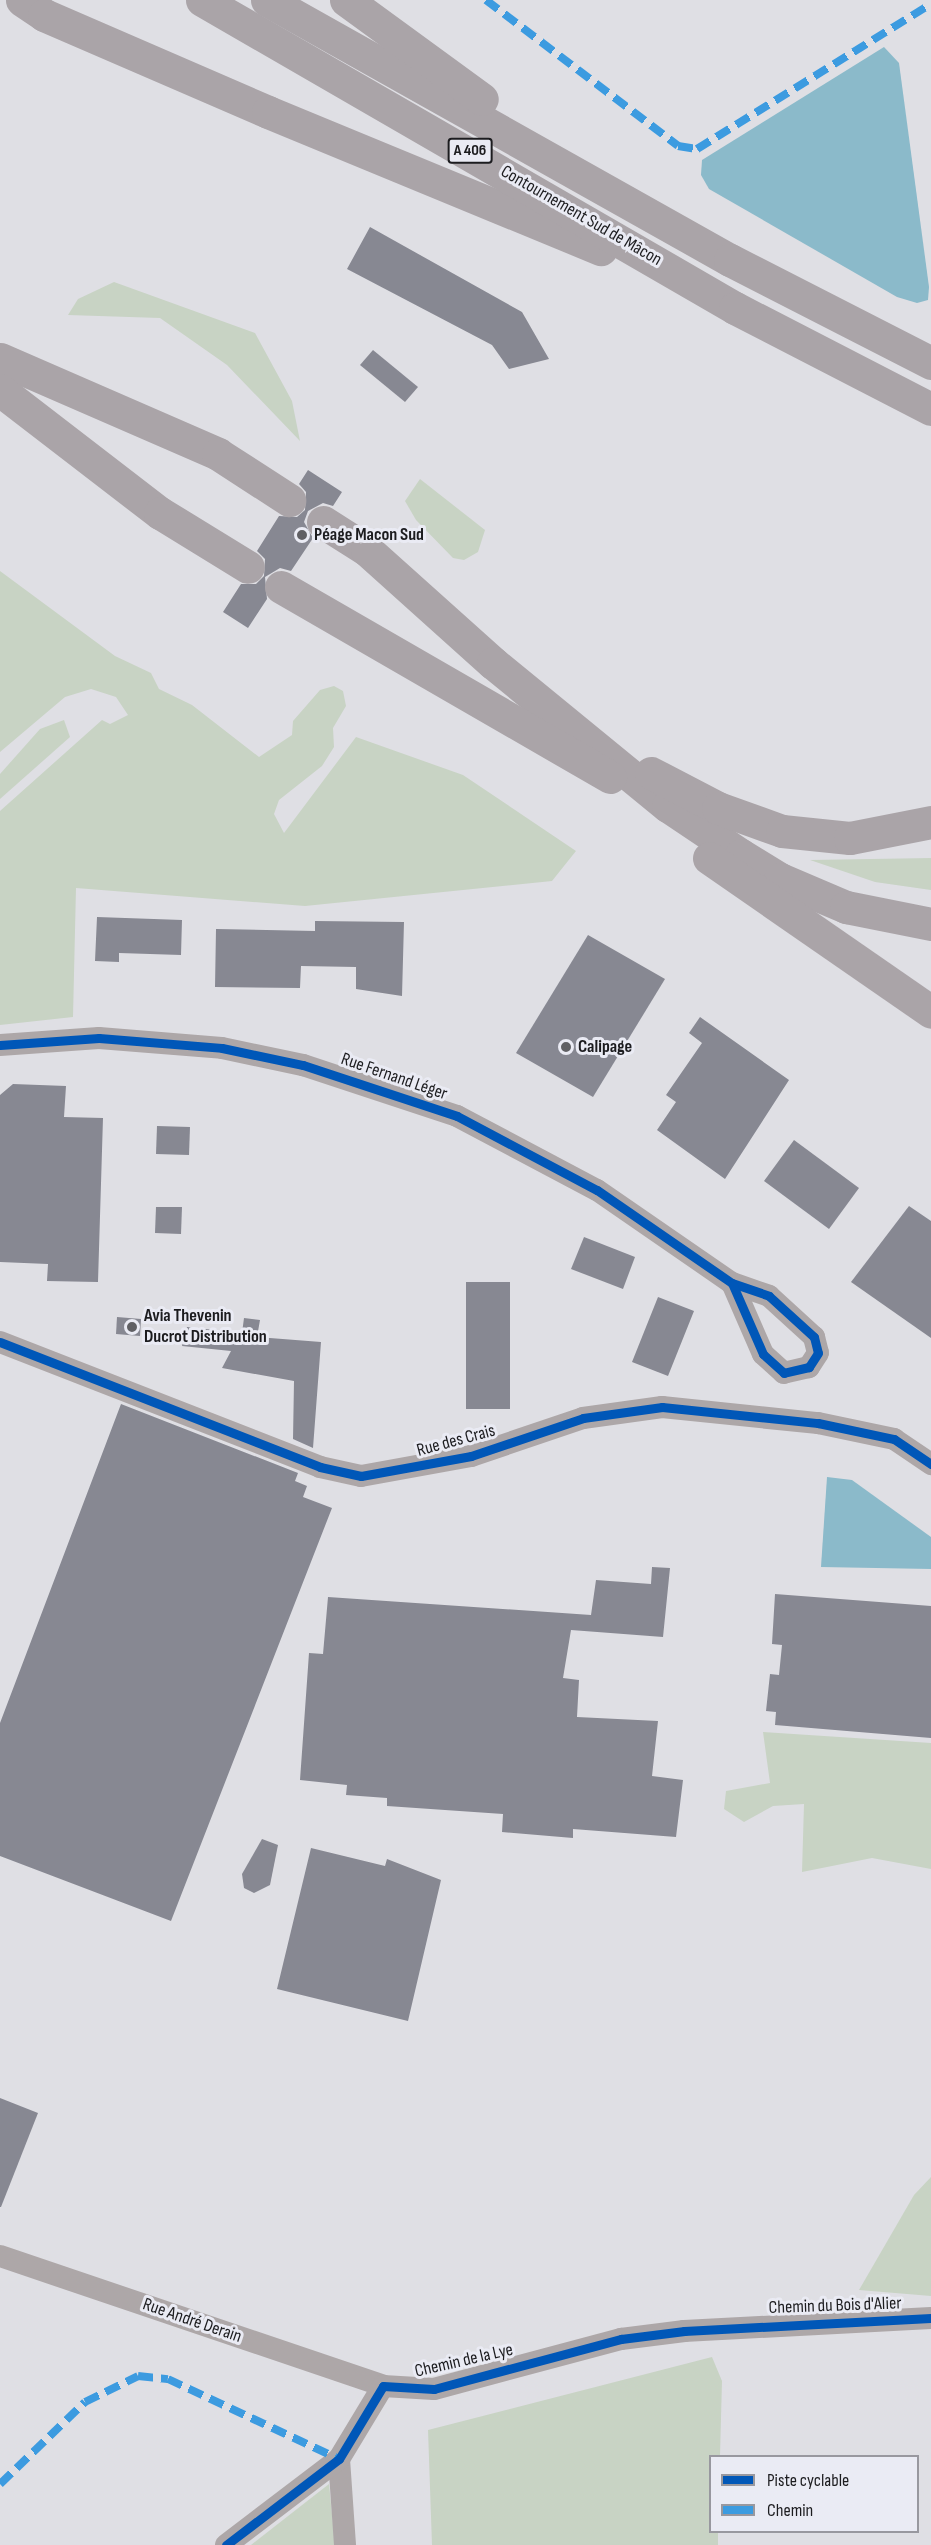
<!DOCTYPE html>
<meta charset="utf-8">
<style>
body{margin:0}
#map{position:relative;width:931px;height:2545px;overflow:hidden;background:#dfdfe4;font-family:"Sofia Sans Condensed",sans-serif}
div>[style]{position:absolute}
[style*='--x']{left:calc(var(--x)*1px);top:calc(var(--y)*1px);width:calc(var(--w)*1px);rotate:calc(var(--a)*1deg)}
.green>*{inset:0;background:#c8d3c4}
.water>*{inset:0;background:#8bbaca}
.building>*{inset:0;background:#878892}
.minor>*{height:22px;margin:-11px;padding:0 11px;transform-origin:11px;border-radius:11px;background:#ada7a8}
.motorway>*{height:33px;margin:-16.5px;padding:0 16.5px;transform-origin:16.5px;border-radius:16.5px;background:#aaa4a8}
.quiet>*{height:8px;margin-top:-4px;transform-origin:0;background:repeating-linear-gradient(90deg,#3c9be0 0 15px,transparent 0 23px)}
.cycleway>*{height:9px;margin:-4.5px;padding:0 4.5px;transform-origin:4.5px;border-radius:4.5px;background:#0057b8}
.dots>*{width:16px;height:16px;translate:-50% -50%;box-sizing:border-box;border:3px solid #eaebf4;border-radius:50%}
span{translate:-50% -50%;white-space:nowrap;text-align:center;line-height:1.15;-webkit-text-stroke:6px #eaebf4;paint-order:stroke}
.shield-label span{padding:2px 4px;background:#eaebf4;border:2px solid;border-radius:4px;-webkit-text-stroke-width:0}
.shield-label{font-size:16px;color:#1c1c1f;font-weight:700}
.street-label{font-size:18px;color:#1c1c1f}
.poi-label{font-size:18px;color:#1c1c1f;font-weight:700}
.left{translate:0 -50%;text-align:left}
.legend{position:absolute;left:709px;top:2455px;width:210px;height:78px;box-sizing:border-box;background:#eaebf4;border:2px solid #98989f;margin:0;padding:8px 10px;list-style:none;font-size:18px;color:#1c1c1f}
.legend li{display:flex;align-items:center;gap:12px;height:30px}
.legend b{width:30px;border:2px solid #98989f}
</style>
<div id="map">
<div class="green">
<i style="clip-path:polygon(114px 282px,255px 333px,292px 401px,300px 441px,227px 365px,160px 318px,68px 315px,78px 299px)"></i>
<i style="clip-path:polygon(420px 479px,485px 530px,478px 552px,464px 560px,453px 558px,416px 520px,405px 501px)"></i>
<i style="clip-path:polygon(0 571px,115px 656px,151px 673px,159px 689px,192px 705px,259px 757px,292px 735px,293px 721px,320px 690px,334px 686px,343px 691px,346px 706px,333px 728px,334px 747px,322px 766px,279px 800px,274px 814px,284px 833px,356px 737px,463px 775px,576px 851px,552px 881px,305px 906px,76px 888px,73px 1017px,0 1025px,0 811px,102px 720px,110px 724px,128px 715px,116px 697px,91px 689px,65px 697px,0 752px)"></i>
<i style="clip-path:polygon(64px 720px,70px 737px,0 799px,0 774px,40px 729px)"></i>
<i style="clip-path:polygon(931px 858px,931px 890px,875px 882px,810px 860px)"></i>
<i style="clip-path:polygon(763px 1732px,931px 1743px,931px 1869px,872px 1858px,802px 1872px,804px 1804px,773px 1806px,744px 1822px,724px 1809px,726px 1791px,770px 1783px)"></i>
<i style="clip-path:polygon(931px 2177px,931px 2296px,859px 2290px,914px 2195px)"></i>
<i style="clip-path:polygon(712px 2357px,722px 2381px,720px 2456px,710px 2456px,710px 2532px,718px 2532px,718px 2545px,432px 2545px,428px 2430px)"></i>
<i style="clip-path:polygon(329px 2484px,335px 2545px,251px 2545px,297px 2509px)"></i>
</div>
<div class="water">
<i style="clip-path:polygon(884px 47px,899px 63px,929px 287px,928px 300px,917px 303px,897px 297px,709px 189px,701px 175px,702px 160px)"></i>
<i style="clip-path:polygon(827px 1477px,852px 1480px,931px 1537px,931px 1569px,821px 1567px)"></i>
</div>
<div class="building">
<i style="clip-path:polygon(370px 227px,522px 312px,549px 359px,509px 369px,492px 345px,347px 269px)"></i>
<i style="clip-path:polygon(373px 350px,418px 387px,405px 402px,360px 365px)"></i>
<i style="clip-path:polygon(308px 470px,342px 492px,333px 506px,323px 503px,308px 511px,304px 522px,313px 538px,291px 571px,280px 568px,265px 577px,267px 599px,248px 628px,223px 612px,241px 584px,256px 584px,264px 576px,265px 559px,257px 551px,279px 516px,297px 517px,305px 510px,306px 492px,299px 484px)"></i>
<i style="clip-path:polygon(97px 917px,182px 920px,181px 955px,119px 953px,119px 962px,95px 961px)"></i>
<i style="clip-path:polygon(315px 921px,404px 922px,402px 996px,356px 989px,356px 967px,301px 966px,300px 988px,215px 987px,216px 929px,315px 931px)"></i>
<i style="clip-path:polygon(588px 935px,665px 979px,593px 1097px,516px 1053px)"></i>
<i style="clip-path:polygon(700px 1017px,789px 1080px,725px 1179px,657px 1130px,676px 1102px,666px 1095px,702px 1043px,689px 1033px)"></i>
<i style="clip-path:polygon(13px 1084px,66px 1086px,64px 1117px,103px 1118px,98px 1282px,47px 1281px,48px 1264px,0 1262px,0 1095px)"></i>
<i style="clip-path:polygon(157px 1126px,190px 1127px,189px 1155px,156px 1154px)"></i>
<i style="clip-path:polygon(794px 1140px,859px 1188px,829px 1229px,764px 1181px)"></i>
<i style="clip-path:polygon(909px 1206px,931px 1221px,931px 1338px,851px 1282px)"></i>
<i style="clip-path:polygon(156px 1207px,182px 1207px,181px 1234px,155px 1233px)"></i>
<i style="clip-path:polygon(584px 1237px,635px 1257px,623px 1289px,571px 1269px)"></i>
<i style="clip-path:polygon(466px 1282px,510px 1282px,510px 1409px,466px 1409px)"></i>
<i style="clip-path:polygon(658px 1297px,694px 1311px,668px 1376px,632px 1362px)"></i>
<i style="clip-path:polygon(117px 1317px,141px 1319px,140px 1336px,116px 1334px)"></i>
<i style="clip-path:polygon(244px 1318px,260px 1320px,257px 1337px,321px 1342px,313px 1448px,293px 1439px,294px 1381px,222px 1368px,231px 1351px,182px 1346px,187px 1327px,242px 1333px)"></i>
<i style="clip-path:polygon(121px 1404px,298px 1473px,295px 1481px,307px 1486px,303px 1497px,332px 1508px,171px 1921px,0 1856px,0 1723px)"></i>
<i style="clip-path:polygon(652px 1567px,670px 1568px,663px 1637px,571px 1630px,563px 1678px,579px 1680px,577px 1717px,658px 1721px,652px 1776px,683px 1780px,676px 1837px,573px 1829px,573px 1838px,502px 1832px,503px 1814px,387px 1806px,387px 1798px,346px 1795px,347px 1785px,300px 1780px,309px 1653px,323px 1654px,328px 1597px,591px 1615px,596px 1580px,651px 1584px)"></i>
<i style="clip-path:polygon(775px 1594px,931px 1606px,931px 1738px,775px 1725px,776px 1712px,766px 1711px,770px 1674px,779px 1675px,782px 1645px,772px 1644px)"></i>
<i style="clip-path:polygon(262px 1839px,278px 1845px,270px 1885px,254px 1893px,244px 1888px,242px 1874px)"></i>
<i style="clip-path:polygon(311px 1848px,385px 1866px,387px 1859px,441px 1880px,408px 2021px,277px 1989px)"></i>
<i style="clip-path:polygon(0 2098px,38px 2113px,1px 2207px,0 2207px)"></i>
</div>
<div class="minor">
<i style="--x:0;--y:1045;--w:99;--a:-4"></i>
<i style="--x:99;--y:1038;--w:123;--a:4.6"></i>
<i style="--x:222;--y:1048;--w:83;--a:11.9"></i>
<i style="--x:303;--y:1065;--w:162;--a:18.3"></i>
<i style="--x:457;--y:1116;--w:158;--a:27.9"></i>
<i style="--x:597;--y:1190;--w:164;--a:34.6"></i>
<i style="--x:732;--y:1283;--w:39;--a:19"></i>
<i style="--x:769;--y:1296;--w:61;--a:42.3"></i>
<i style="--x:814;--y:1337;--w:16;--a:76"></i>
<i style="--x:818;--y:1353;--w:17;--a:123"></i>
<i style="--x:809;--y:1367;--w:26;--a:167"></i>
<i style="--x:784;--y:1373;--w:28;--a:-138"></i>
<i style="--x:763;--y:1354;--w:77;--a:-113.6"></i>
<i style="--x:0;--y:1342;--w:344;--a:21.3"></i>
<i style="--x:320;--y:1467;--w:42;--a:12.4"></i>
<i style="--x:361;--y:1476;--w:112;--a:-10.3"></i>
<i style="--x:471;--y:1456;--w:118;--a:-18.7"></i>
<i style="--x:583;--y:1418;--w:80;--a:-7.9"></i>
<i style="--x:662;--y:1407;--w:157;--a:5.9"></i>
<i style="--x:818;--y:1423;--w:78;--a:11.9"></i>
<i style="--x:894;--y:1439;--w:45;--a:34"></i>
<i style="--x:0;--y:2256;--w:404;--a:18.7"></i>
<i style="--x:339;--y:2459;--w:86;--a:86"></i>
<i style="--x:226;--y:2545;--w:142;--a:-37.3"></i>
<i style="--x:339;--y:2459;--w:85;--a:-58.9"></i>
<i style="--x:383;--y:2386;--w:51;--a:3.4"></i>
<i style="--x:434;--y:2389;--w:194;--a:-15"></i>
<i style="--x:621;--y:2339;--w:64;--a:-7.2"></i>
<i style="--x:684;--y:2331;--w:247;--a:-3"></i>
</div>
<div class="motorway">
<i style="--x:22;--y:0;--w:27;--a:34"></i>
<i style="--x:44;--y:15;--w:244;--a:23.4"></i>
<i style="--x:268;--y:112;--w:360;--a:22.4"></i>
<i style="--x:202;--y:0;--w:616;--a:30.02"></i>
<i style="--x:735;--y:308;--w:220;--a:27.3"></i>
<i style="--x:267;--y:0;--w:531;--a:29.32"></i>
<i style="--x:730;--y:260;--w:226;--a:27.1"></i>
<i style="--x:346;--y:0;--w:168;--a:36.1"></i>
<i style="--x:0;--y:359;--w:238;--a:23.5"></i>
<i style="--x:218;--y:454;--w:85;--a:32.9"></i>
<i style="--x:0;--y:390;--w:202;--a:37.6"></i>
<i style="--x:160;--y:513;--w:103;--a:31.5"></i>
<i style="--x:323;--y:522;--w:52;--a:32.5"></i>
<i style="--x:367;--y:550;--w:169;--a:41.9"></i>
<i style="--x:493;--y:663;--w:226;--a:39.3"></i>
<i style="--x:668;--y:806;--w:88;--a:33.9"></i>
<i style="--x:741;--y:855;--w:46;--a:31.6"></i>
<i style="--x:780;--y:879;--w:72;--a:23"></i>
<i style="--x:846;--y:907;--w:87;--a:11.3"></i>
<i style="--x:281;--y:587;--w:380;--a:30"></i>
<i style="--x:651;--y:773;--w:76;--a:27.6"></i>
<i style="--x:718;--y:808;--w:68;--a:19.8"></i>
<i style="--x:782;--y:831;--w:68;--a:5.9"></i>
<i style="--x:850;--y:838;--w:83;--a:-11.2"></i>
<i style="--x:709;--y:858;--w:270;--a:34.7"></i>
</div>
<div class="quiet">
<i style="--x:486;--y:0;--w:241;--a:37.2"></i>
<i style="--x:678;--y:146;--w:19;--a:9"></i>
<i style="--x:697;--y:149;--w:275;--a:-31.8"></i>
<i style="--x:0;--y:2484;--w:118;--a:-44"></i>
<i style="--x:85;--y:2402;--w:59;--a:-26.1"></i>
<i style="--x:138;--y:2376;--w:30;--a:6"></i>
<i style="--x:168;--y:2379;--w:189;--a:25.1"></i>
</div>
<div class="cycleway">
<i style="--x:0;--y:1045;--w:99;--a:-4"></i>
<i style="--x:99;--y:1038;--w:123;--a:4.6"></i>
<i style="--x:222;--y:1048;--w:83;--a:11.9"></i>
<i style="--x:303;--y:1065;--w:162;--a:18.3"></i>
<i style="--x:457;--y:1116;--w:158;--a:27.9"></i>
<i style="--x:597;--y:1190;--w:164;--a:34.6"></i>
<i style="--x:732;--y:1283;--w:39;--a:19"></i>
<i style="--x:769;--y:1296;--w:61;--a:42.3"></i>
<i style="--x:814;--y:1337;--w:16;--a:76"></i>
<i style="--x:818;--y:1353;--w:17;--a:123"></i>
<i style="--x:809;--y:1367;--w:26;--a:167"></i>
<i style="--x:784;--y:1373;--w:28;--a:-138"></i>
<i style="--x:763;--y:1354;--w:77;--a:-113.6"></i>
<i style="--x:0;--y:1342;--w:344;--a:21.3"></i>
<i style="--x:320;--y:1467;--w:42;--a:12.4"></i>
<i style="--x:361;--y:1476;--w:112;--a:-10.3"></i>
<i style="--x:471;--y:1456;--w:118;--a:-18.7"></i>
<i style="--x:583;--y:1418;--w:80;--a:-7.9"></i>
<i style="--x:662;--y:1407;--w:157;--a:5.9"></i>
<i style="--x:818;--y:1423;--w:78;--a:11.9"></i>
<i style="--x:894;--y:1439;--w:45;--a:34"></i>
<i style="--x:226;--y:2545;--w:142;--a:-37.3"></i>
<i style="--x:339;--y:2459;--w:85;--a:-58.9"></i>
<i style="--x:383;--y:2386;--w:51;--a:3.4"></i>
<i style="--x:434;--y:2389;--w:194;--a:-15"></i>
<i style="--x:621;--y:2339;--w:64;--a:-7.2"></i>
<i style="--x:684;--y:2331;--w:247;--a:-3"></i>
</div>
<div class="dots">
<i style="left:302px;top:535px;background:#606064"></i>
<i style="left:566px;top:1047px;background:#606064"></i>
<i style="left:132px;top:1327px;background:#606064"></i>
</div>
<div class="shield-label">
<span style="left:470px;top:151px">A 406</span>
</div>
<div class="street-label">
<span style="left:581px;top:216px;rotate:30deg">Contournement Sud de Mâcon</span>
<span style="left:394px;top:1077px;rotate:19deg">Rue Fernand Léger</span>
<span style="left:456px;top:1441px;rotate:-15deg">Rue des Crais</span>
<span style="left:835px;top:2306px;rotate:-2deg">Chemin du Bois d'Alier</span>
<span style="left:192px;top:2321px;rotate:19deg">Rue André Derain</span>
<span style="left:464px;top:2361px;rotate:-13deg">Chemin de la Lye</span>
</div>
<div class="poi-label">
<span class="left" style="left:314px;top:535px">Péage Macon Sud</span>
<span class="left" style="left:578px;top:1047px">Calipage</span>
<span class="left" style="left:144px;top:1327px">Avia Thevenin<br>Ducrot Distribution</span>
</div>
<ul class="legend">
<li><b style="height:8px;background:#0057b8"></b>Piste cyclable</li>
<li><b style="height:8px;background:#3c9be0"></b>Chemin</li>
</ul>
</div>
